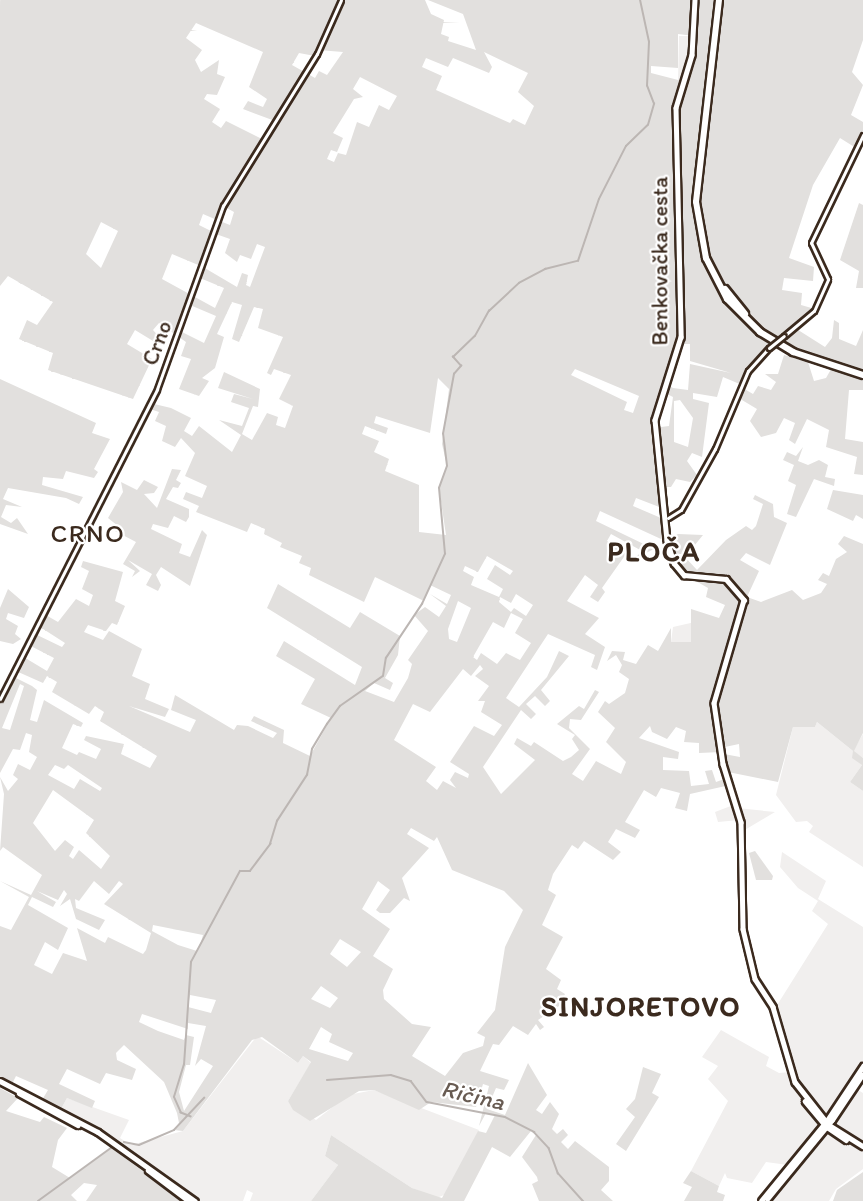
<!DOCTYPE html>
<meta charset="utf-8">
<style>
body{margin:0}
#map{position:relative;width:863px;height:1201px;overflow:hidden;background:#fff;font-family:Itim,sans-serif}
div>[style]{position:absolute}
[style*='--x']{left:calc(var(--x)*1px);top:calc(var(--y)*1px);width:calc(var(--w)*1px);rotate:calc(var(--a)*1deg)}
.built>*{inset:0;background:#f1efee}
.green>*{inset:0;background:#e2e0de}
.stream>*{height:1.5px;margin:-0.75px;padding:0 0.75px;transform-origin:0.75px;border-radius:0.75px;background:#bcb6b3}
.roads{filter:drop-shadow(2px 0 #3b2a1e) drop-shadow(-2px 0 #3b2a1e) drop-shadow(0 2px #3b2a1e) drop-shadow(0 -2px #3b2a1e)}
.minor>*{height:3px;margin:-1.5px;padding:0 1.5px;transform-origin:1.5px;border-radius:1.5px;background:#fff}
.major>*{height:4.5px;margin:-2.25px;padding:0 2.25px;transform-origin:2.25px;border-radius:2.25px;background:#fff}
.highway>*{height:6px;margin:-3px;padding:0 3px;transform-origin:3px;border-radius:3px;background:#fff}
.bridges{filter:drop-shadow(2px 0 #3b2a1e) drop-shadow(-2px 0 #3b2a1e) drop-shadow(0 2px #3b2a1e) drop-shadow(0 -2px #3b2a1e)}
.minor-bridge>*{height:3px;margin:-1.5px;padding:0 1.5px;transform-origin:1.5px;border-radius:1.5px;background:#fff}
span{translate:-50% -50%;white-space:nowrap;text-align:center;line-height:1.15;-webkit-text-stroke:4.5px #fff;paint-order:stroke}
.street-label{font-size:22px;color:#3b2a1e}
.water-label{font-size:24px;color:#685b52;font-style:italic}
.quarter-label{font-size:26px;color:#3b2a1e;letter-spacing:1.5px}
.district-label{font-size:28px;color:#3b2a1e;font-weight:700;letter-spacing:1.5px}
</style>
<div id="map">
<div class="built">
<i style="clip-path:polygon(679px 36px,695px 36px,682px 81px,678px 81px)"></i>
<i style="clip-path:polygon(695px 622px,692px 642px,671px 642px,673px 627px)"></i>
<i style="clip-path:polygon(817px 722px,853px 751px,863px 734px,863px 758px,854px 752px,862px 765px,850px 782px,863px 791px,863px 867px,809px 832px,813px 826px,807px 821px,796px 822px,776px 795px,793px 727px,815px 727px)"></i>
<i style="clip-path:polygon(736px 804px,737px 808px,775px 812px,743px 831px,739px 820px,718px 822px,715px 812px)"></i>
<i style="clip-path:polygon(782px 852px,826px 881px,818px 899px,863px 927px,863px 1070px,853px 1087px,863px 1093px,863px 1169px,836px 1189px,829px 1201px,763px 1201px,790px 1168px,788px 1165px,766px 1162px,752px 1183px,727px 1178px,725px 1173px,719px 1186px,691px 1171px,728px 1101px,708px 1079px,718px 1066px,702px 1057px,721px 1030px,769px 1057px,766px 1066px,779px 1073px,790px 1072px,774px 1010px,828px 924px,812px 911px,818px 901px,798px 888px,780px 867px)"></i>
<i style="clip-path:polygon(257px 1036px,298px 1063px,303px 1056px,311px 1063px,288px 1101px,316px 1120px,348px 1095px,374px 1090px,479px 1130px,446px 1194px,437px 1198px,412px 1188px,331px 1135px,325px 1156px,338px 1165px,311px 1201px,250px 1201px,253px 1193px,247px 1190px,243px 1201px,198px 1201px,139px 1156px,61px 1109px,67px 1098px,129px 1120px,120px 1138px,131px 1145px,183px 1131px)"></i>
</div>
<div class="green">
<i style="clip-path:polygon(evenodd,0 0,425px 0,431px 14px,444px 20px,441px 34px,449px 37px,448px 41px,476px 50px,463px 14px,428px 0,863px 0,863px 40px,852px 72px,863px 85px,851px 115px,863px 122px,863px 135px,856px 148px,840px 138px,813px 185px,789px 258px,814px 267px,813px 281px,784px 278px,782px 290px,802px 293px,801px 305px,815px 309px,795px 328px,825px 347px,832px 338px,834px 320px,839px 323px,839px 339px,856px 346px,863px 330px,863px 390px,849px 390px,845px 439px,863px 442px,863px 475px,854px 474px,857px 457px,826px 447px,829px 430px,807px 419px,795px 444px,789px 440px,795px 423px,784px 418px,776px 433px,761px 437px,750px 421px,757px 409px,737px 397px,741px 387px,753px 394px,758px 386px,771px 390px,776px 382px,765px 374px,778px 374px,784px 355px,808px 362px,814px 381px,826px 378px,834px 364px,777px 341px,756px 359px,742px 385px,723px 377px,717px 397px,693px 393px,693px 399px,709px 403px,702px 457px,692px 453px,687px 461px,697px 475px,690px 482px,676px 479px,671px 487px,664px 487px,667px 510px,636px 498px,633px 506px,668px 521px,665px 536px,661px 539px,600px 511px,596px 521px,654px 549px,634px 559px,642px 551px,611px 534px,607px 541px,626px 554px,602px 588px,605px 592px,598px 602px,590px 597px,598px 585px,585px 575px,567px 601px,599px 618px,585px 634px,605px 647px,597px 670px,591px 667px,595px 655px,548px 634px,506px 698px,519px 707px,547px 677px,559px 651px,569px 656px,541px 690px,550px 701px,545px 706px,535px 696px,526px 704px,536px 714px,531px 719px,521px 710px,483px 767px,501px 794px,535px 760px,514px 744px,517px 738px,531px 746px,534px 742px,563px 761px,571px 757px,579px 750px,572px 739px,575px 735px,557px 724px,579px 706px,584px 709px,595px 690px,599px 692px,581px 720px,570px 719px,569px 728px,590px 749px,572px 774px,583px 781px,596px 761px,621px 774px,626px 762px,606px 742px,615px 728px,598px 712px,605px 701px,609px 704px,625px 693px,629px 679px,619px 672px,622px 665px,616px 655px,607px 661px,612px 651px,625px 652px,623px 660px,636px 664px,648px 645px,658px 651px,671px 628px,671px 642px,691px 642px,691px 609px,719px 618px,725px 605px,706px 597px,708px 588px,680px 572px,667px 540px,678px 534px,703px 535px,685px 557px,697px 570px,726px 540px,746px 526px,752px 530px,756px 526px,763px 504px,753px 499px,755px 495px,773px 504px,774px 517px,787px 523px,770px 565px,746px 553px,740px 560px,759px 571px,747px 597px,761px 602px,792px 590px,803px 600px,821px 593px,827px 584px,818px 580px,823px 573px,829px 576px,836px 559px,847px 552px,838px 544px,844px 536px,863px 544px,863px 733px,854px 751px,863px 758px,863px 791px,850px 782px,862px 765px,852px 758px,853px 751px,817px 722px,815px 727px,793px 727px,778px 782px,728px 772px,724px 754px,740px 757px,739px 744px,720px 748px,721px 752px,699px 753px,699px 743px,684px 742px,686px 731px,676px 727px,667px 739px,652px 732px,650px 726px,639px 738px,679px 752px,678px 759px,663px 757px,663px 770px,689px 771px,691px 786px,709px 784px,705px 771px,712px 770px,716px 782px,727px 778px,730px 785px,690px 794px,687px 811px,675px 808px,680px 793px,661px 788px,656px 797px,644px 790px,625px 822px,640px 830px,635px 838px,616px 829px,608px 842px,621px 852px,613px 860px,584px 841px,578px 849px,572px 845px,553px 874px,548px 890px,556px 895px,542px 925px,563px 937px,546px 969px,561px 980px,557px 989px,565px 994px,559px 1006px,538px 1020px,544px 1027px,540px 1030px,536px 1024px,528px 1035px,513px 1026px,499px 1045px,493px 1044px,480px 1071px,509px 1080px,504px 1090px,496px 1088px,487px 1109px,505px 1115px,528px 1063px,547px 1095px,536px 1110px,542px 1114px,550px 1102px,559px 1114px,552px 1129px,557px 1134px,563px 1129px,568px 1135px,561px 1142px,568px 1149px,575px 1141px,609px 1167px,609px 1181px,601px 1190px,613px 1201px,539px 1201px,532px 1184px,538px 1181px,537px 1177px,522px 1157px,536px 1135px,531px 1131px,510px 1157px,492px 1147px,464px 1201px,311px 1201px,338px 1165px,325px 1156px,331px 1135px,412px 1188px,442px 1198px,478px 1131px,486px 1133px,495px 1115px,486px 1113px,479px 1126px,489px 1086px,483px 1084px,476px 1107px,431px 1102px,419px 1110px,374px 1090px,359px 1091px,310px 1121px,293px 1110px,288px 1101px,311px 1062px,303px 1056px,298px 1063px,262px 1037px,252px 1040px,183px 1131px,174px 1130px,179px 1123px,177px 1113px,164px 1082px,124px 1045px,116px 1053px,117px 1060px,136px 1069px,132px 1080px,106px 1073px,100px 1084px,67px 1069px,59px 1084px,95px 1101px,92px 1108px,67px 1098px,61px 1109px,42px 1100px,48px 1090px,16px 1076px,12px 1084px,0 1079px,0 926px,11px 930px,29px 897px,0 881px,31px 895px,42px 875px,3px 847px,0 851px,4px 794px,0 777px,8px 791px,18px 779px,13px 775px,18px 764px,30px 770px,37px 757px,29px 752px,32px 735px,26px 733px,20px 750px,13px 749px,0 773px,0 699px,14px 677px,32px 686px,37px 690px,30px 720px,37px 722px,44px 700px,83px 723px,81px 727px,73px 724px,62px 748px,77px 755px,79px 752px,96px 759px,101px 749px,84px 740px,86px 736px,124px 744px,121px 754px,150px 768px,157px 756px,100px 721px,104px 712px,95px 706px,89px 714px,52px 692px,57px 682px,47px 676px,43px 683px,16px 671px,22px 656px,47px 671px,54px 658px,27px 644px,33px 633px,62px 647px,65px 643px,37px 625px,44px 614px,58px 622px,76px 599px,89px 606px,93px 595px,82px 589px,89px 571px,81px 567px,83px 561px,123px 572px,115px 601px,125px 606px,117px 625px,112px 623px,106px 631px,88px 625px,84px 632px,103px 640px,109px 631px,142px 649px,132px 676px,150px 684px,145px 699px,169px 709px,165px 717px,129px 706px,190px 732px,196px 720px,171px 710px,175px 695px,234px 730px,237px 725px,248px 726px,273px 738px,277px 733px,251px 721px,254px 716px,284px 730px,283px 743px,310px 756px,331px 718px,301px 704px,315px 679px,276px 656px,284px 641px,355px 685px,362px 667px,267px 608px,278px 584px,350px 628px,360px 612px,400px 636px,398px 655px,385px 678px,393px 683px,390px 690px,374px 683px,365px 691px,394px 702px,408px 678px,412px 664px,408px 660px,428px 631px,414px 615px,425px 607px,439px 617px,446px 606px,430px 594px,447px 604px,451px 595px,430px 585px,424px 601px,375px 577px,364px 602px,309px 575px,311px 568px,299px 563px,302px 556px,280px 547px,282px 543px,264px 534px,265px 529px,251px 523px,247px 532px,196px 512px,199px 506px,183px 499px,186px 492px,202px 498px,207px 486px,185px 476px,195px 453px,181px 438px,175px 447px,162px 441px,166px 426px,155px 421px,159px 412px,147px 408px,150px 403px,171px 408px,191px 418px,184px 431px,192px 436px,199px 426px,232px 452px,241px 435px,219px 420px,242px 426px,249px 408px,231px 402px,234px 394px,253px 399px,218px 388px,224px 372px,260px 389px,258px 407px,253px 406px,242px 434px,252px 440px,267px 413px,278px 417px,276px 425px,285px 428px,293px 406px,279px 399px,291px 375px,274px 369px,271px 375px,267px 373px,283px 337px,258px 328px,263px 309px,254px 307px,239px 342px,232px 339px,242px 305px,232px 302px,217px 334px,224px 337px,215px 368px,202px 378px,209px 381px,199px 396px,179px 389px,191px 359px,181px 356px,186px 342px,159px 323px,153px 330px,162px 340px,158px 344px,135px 330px,127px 344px,152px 359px,133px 399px,48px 370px,53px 353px,19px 339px,27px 320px,37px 325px,53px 302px,8px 276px,0 286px,0 0,196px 23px,263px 52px,249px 87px,267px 99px,263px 107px,248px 101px,243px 109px,275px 121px,264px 140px,226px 121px,221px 128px,212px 122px,220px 109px,204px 99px,207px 94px,217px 95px,225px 77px,217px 74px,219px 60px,201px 72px,195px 60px,202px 50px,186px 38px,196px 23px,0 0,678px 34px,694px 36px,682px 81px,651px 73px,651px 66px,678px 68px,678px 34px,0 0,318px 50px,343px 52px,327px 75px,319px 71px,315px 78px,292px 65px,299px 53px,315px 56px,318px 50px,0 0,484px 52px,528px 73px,518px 92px,534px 106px,525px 125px,513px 119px,510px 123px,436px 90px,442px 76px,422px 67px,426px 58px,448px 67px,453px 58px,489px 73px,492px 67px,484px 52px,0 0,360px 77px,397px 96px,389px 110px,379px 105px,369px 127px,357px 122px,346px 155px,338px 153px,334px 162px,327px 159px,331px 150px,337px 152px,343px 138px,333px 133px,354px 99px,363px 97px,353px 89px,360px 77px,0 0,223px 206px,234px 212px,230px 225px,217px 220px,213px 232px,199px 225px,203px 214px,217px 220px,223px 206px,0 0,101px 222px,118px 231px,101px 268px,86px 254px,101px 222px,0 0,213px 233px,230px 239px,225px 253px,237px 262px,240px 255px,251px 259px,257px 244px,265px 247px,250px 287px,246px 285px,248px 275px,242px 273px,237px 287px,203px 267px,213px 233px,0 0,172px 254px,203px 267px,200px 278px,224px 288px,215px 308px,162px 279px,172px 254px,0 0,190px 305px,216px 316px,204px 343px,180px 331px,190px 305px,0 0,680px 344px,690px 344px,690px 361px,731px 373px,690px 364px,688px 390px,673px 388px,666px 384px,680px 344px,0 0,575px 369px,639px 396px,633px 413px,624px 410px,627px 402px,571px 375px,575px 369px,0 0,438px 378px,449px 389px,442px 444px,447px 466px,439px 488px,446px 535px,419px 532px,419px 485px,385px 471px,389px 459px,374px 452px,379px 441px,362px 434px,365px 426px,386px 434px,388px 428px,374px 423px,376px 416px,430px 433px,438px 378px,0 0,663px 392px,673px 397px,669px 426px,661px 427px,656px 437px,656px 409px,663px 392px,0 0,680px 400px,693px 418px,688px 447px,674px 442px,674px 401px,680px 400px,0 0,487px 556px,513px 571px,510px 575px,495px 565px,487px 579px,503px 589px,499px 597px,471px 585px,474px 577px,463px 571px,465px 566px,478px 572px,487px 556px,0 0,516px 594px,533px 605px,526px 616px,514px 608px,511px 612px,499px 602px,500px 597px,511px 603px,516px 594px,0 0,458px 601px,471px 608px,457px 642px,449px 639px,448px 629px,458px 601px,0 0,511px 613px,523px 619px,515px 633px,531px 643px,520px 660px,506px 653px,497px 664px,481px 653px,477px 660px,473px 657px,493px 622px,504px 628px,511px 613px,0 0,480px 665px,483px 669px,475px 676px,489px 686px,478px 701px,485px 701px,481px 712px,502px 725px,494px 736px,474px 726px,450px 762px,469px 774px,468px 778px,455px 772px,450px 780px,456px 788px,443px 781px,437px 790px,426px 781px,436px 767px,394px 740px,413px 704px,430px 712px,463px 669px,471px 676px,480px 665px,0 0,20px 684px,24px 686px,10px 730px,2px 728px,20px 684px,0 0,55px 765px,64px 769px,68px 765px,102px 788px,100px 791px,80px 779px,74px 789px,48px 775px,55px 765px,0 0,53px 790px,94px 820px,86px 833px,110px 856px,101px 869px,79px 850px,73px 859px,69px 856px,74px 847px,65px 840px,55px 851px,33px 823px,53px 790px,0 0,411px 828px,434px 841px,437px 837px,452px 870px,504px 891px,523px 910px,505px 947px,495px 1010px,477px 1033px,485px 1037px,483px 1046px,463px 1053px,445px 1076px,412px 1056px,431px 1027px,412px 1024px,384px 999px,383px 990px,393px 969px,373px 956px,390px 929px,362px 909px,378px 881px,390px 890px,376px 910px,380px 913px,390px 913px,404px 898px,410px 901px,402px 878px,429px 848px,407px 834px,411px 828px,0 0,94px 881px,109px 894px,119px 881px,123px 884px,104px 904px,151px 933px,146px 950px,143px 954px,108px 937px,105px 943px,77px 928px,87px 961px,63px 953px,52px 974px,34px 965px,45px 942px,58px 950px,68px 928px,28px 905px,32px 897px,53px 907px,56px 902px,37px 891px,58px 900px,64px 890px,67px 894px,60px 906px,70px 899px,76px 919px,99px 930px,105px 920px,76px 908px,75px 899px,79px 901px,94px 881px,0 0,153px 925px,203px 935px,201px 942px,197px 951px,178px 945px,152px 931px,153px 925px,0 0,340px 939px,361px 952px,347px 967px,330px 954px,340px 939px,0 0,321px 986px,338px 998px,330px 1008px,311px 999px,321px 986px,0 0,190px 995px,216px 1000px,211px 1013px,188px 1007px,190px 995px,0 0,142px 1014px,188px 1029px,188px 1023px,206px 1026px,195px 1066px,201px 1059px,213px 1066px,184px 1111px,179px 1092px,186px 1065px,190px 1065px,194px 1037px,186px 1035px,184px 1040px,158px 1031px,139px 1022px,142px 1014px,0 0,321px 1027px,332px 1034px,329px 1042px,353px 1053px,348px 1061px,309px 1049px,321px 1027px)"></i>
<i style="clip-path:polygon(859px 203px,863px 205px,863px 288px,856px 288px,859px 271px,840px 260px)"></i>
<i style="clip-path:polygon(0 379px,96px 423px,92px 433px,110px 439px,94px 469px,98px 472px,94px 478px,66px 471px,63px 479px,43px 477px,42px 485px,83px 497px,79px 504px,66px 498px,8px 488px,3px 499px,22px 507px,6px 505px,1px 517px,11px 523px,17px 518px,28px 534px,0 524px)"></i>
<i style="clip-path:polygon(803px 447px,798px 461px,808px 465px,819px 460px,828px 465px,825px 477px,835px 479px,834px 486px,814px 479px,796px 517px,787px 514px,796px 485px,788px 481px,794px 465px,783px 460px,787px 452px,796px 456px)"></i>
<i style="clip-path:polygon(172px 469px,181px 470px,176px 480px,181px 483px,178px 488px,173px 487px,166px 499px,189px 509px,189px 517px,186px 522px,174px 516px,168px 528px,153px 524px,151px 529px,182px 544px,179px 553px,190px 557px,202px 530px,207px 535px,190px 586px,161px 567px,156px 575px,161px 585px,158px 591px,146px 585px,152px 574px,128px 560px,140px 571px,132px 577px,135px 571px,123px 564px,136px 542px,115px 531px,118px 526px,108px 518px,123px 492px,121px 482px,137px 490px,144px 480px,158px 487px,154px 493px,144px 494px,157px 508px)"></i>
<i style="clip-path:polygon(833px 490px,863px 495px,863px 519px,856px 515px,853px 521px,827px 509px)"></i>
<i style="clip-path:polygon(8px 589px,29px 607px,24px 618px,8px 613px,6px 619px,18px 626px,15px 634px,21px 639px,13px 644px,0 641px,0 608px)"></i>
<i style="clip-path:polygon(755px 851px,773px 876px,772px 880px,756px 880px,749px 853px)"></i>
<i style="clip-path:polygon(643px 1067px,661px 1074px,652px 1093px,659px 1097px,626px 1151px,616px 1144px,635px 1117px,626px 1109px,635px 1099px)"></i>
<i style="clip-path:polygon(0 1088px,18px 1098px,6px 1111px,40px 1122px,44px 1117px,67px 1128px,58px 1140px,52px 1167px,70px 1178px,111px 1148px,184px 1201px,86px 1201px,97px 1185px,84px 1183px,71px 1195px,77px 1201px,0 1201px)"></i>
<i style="clip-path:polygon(691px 1171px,719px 1186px,717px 1192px,725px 1195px,723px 1201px,684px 1201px,692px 1187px,683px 1183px)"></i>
<i style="clip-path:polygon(863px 1172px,863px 1201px,833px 1201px,837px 1190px)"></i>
</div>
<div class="stream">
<i style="--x:327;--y:1080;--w:64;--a:-4.5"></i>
<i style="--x:391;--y:1075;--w:21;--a:17"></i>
<i style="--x:411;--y:1081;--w:26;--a:53"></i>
<i style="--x:427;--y:1102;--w:79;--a:10.9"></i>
<i style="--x:505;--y:1117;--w:33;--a:27"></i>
<i style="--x:534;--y:1132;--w:22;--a:47"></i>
<i style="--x:549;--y:1148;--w:27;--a:70"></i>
<i style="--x:558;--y:1173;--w:38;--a:48"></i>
<i style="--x:191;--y:1117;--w:11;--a:-158"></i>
<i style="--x:181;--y:1113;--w:17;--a:-114"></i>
<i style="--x:174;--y:1097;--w:34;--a:-73"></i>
<i style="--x:184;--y:1065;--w:103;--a:-86.1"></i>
<i style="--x:191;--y:962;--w:103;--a:-61.7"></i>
<i style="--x:240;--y:871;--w:10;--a:0"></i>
<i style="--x:250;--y:871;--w:34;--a:-53"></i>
<i style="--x:270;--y:844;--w:24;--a:-73"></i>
<i style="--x:277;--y:821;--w:55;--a:-56.9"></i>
<i style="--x:307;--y:775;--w:26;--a:-79"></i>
<i style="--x:312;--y:749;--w:29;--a:-59"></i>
<i style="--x:327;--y:724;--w:22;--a:-54"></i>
<i style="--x:340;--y:706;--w:52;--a:-34.9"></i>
<i style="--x:383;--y:676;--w:18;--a:-81"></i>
<i style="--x:386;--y:658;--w:65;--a:-56.3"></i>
<i style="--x:422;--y:604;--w:55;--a:-65.3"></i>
<i style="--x:445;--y:554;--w:66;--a:-95.2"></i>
<i style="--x:439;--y:488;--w:23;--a:-70"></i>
<i style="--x:447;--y:466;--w:32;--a:-97"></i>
<i style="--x:443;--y:434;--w:61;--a:-79.6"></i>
<i style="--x:454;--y:374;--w:11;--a:-49"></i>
<i style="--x:461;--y:366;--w:12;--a:-132"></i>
<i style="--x:453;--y:357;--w:30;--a:-44"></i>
<i style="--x:475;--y:336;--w:29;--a:-61"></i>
<i style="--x:489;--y:311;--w:41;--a:-43"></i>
<i style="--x:519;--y:283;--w:30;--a:-28"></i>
<i style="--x:545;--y:269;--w:34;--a:-14"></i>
<i style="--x:578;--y:261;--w:65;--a:-71.3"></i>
<i style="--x:599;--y:199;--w:59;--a:-63"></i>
<i style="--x:626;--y:146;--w:30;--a:-44"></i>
<i style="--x:648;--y:125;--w:22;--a:-74"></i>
<i style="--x:654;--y:104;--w:19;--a:-111"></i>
<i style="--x:647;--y:86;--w:44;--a:-87.4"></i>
<i style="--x:649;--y:42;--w:43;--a:-102.1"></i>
<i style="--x:124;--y:1142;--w:15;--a:11"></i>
<i style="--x:139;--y:1145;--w:38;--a:-23"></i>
<i style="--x:174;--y:1130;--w:44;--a:-46.8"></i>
<i style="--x:38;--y:1201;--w:90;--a:-36"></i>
</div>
<div class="roads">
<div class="minor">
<i style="--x:784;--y:336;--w:39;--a:-40"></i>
<i style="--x:814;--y:311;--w:35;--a:-66"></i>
<i style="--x:828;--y:279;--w:40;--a:-115"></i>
<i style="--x:811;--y:243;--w:120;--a:-64.3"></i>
<i style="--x:668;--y:518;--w:15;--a:-32"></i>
<i style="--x:681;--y:510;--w:70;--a:-60.9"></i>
<i style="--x:715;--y:449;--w:85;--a:-67.1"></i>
<i style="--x:748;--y:371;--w:31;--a:-48"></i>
<i style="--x:0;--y:699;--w:347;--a:-63.1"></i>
<i style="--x:157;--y:389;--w:195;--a:-70.2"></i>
<i style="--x:223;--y:206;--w:179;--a:-58.3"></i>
<i style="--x:317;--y:54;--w:59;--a:-66"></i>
</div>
<div class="major">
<i style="--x:695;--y:0;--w:55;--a:93.1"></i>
<i style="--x:692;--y:55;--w:55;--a:106.8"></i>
<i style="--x:676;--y:108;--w:229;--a:88.7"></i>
<i style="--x:681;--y:337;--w:87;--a:107.4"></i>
<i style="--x:655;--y:420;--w:121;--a:84.3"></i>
<i style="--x:667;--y:540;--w:24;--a:73"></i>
<i style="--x:674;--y:563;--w:16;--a:50"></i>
<i style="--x:684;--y:575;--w:42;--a:5.4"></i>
<i style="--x:726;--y:579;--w:28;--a:49"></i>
<i style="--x:744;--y:600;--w:107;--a:106.2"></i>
<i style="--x:714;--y:703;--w:62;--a:81.6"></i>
<i style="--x:723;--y:764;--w:61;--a:72.8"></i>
<i style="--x:741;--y:822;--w:107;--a:88.9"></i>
<i style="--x:743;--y:929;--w:51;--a:76.5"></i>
<i style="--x:755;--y:979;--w:33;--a:57"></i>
<i style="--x:773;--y:1007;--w:78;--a:73.7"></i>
<i style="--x:795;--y:1082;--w:55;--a:51.7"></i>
<i style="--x:829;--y:1125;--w:40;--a:32"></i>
<i style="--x:0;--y:1081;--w:110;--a:27.5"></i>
<i style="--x:98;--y:1132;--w:119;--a:35.4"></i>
<i style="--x:19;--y:1093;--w:67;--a:28.5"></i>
<i style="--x:805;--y:1101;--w:34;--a:50"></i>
<i style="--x:827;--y:1127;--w:23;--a:34"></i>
<i style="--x:148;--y:1170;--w:51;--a:37.1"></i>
<i style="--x:767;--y:1199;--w:102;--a:-50.6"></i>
<i style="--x:832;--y:1120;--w:54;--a:-56.3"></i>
<i style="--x:761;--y:1201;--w:102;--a:-50.6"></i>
<i style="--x:826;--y:1122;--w:67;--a:-56.5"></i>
</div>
<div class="highway">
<i style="--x:719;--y:0;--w:203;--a:96.5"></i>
<i style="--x:696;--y:202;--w:57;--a:79.9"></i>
<i style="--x:706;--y:258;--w:46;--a:62.9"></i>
<i style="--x:727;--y:299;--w:47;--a:45"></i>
<i style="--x:760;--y:332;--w:39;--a:31"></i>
<i style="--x:793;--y:352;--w:74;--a:18.2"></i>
<i style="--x:725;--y:289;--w:32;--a:51"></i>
</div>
</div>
<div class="bridges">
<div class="minor-bridge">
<i style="--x:769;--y:348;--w:19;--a:-39"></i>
</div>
</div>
<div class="street-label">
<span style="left:660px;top:261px;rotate:-90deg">Benkovačka cesta</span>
<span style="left:157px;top:343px;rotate:-69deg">Crno</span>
</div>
<div class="water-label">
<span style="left:473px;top:1095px;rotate:13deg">Ričina</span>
</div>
<div class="quarter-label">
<span style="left:88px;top:534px">CRNO</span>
</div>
<div class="district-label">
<span style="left:654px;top:551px">PLOČA</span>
<span style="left:641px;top:1006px">SINJORETOVO</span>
</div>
</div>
